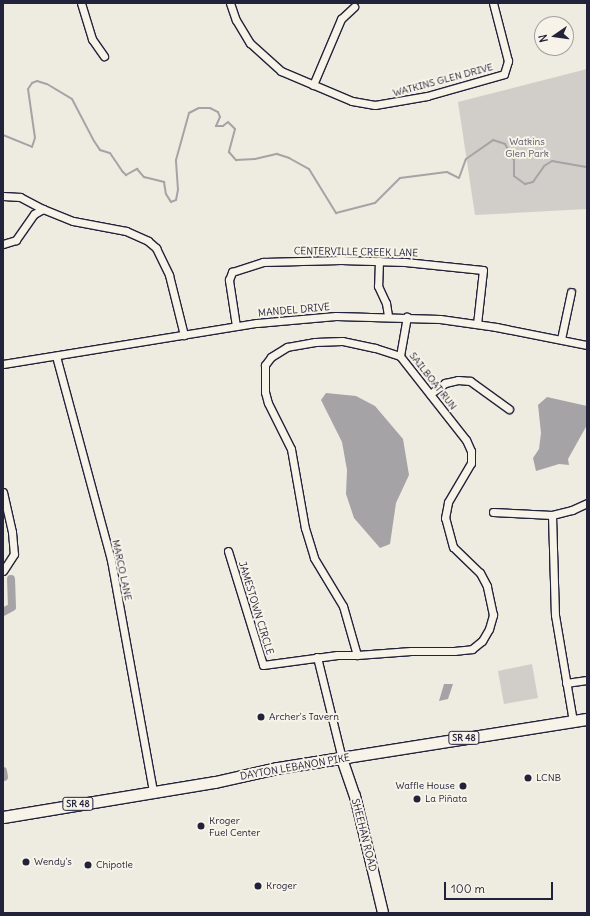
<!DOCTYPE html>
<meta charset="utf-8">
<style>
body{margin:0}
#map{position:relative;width:590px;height:916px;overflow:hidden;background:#eeebe1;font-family:Delius,sans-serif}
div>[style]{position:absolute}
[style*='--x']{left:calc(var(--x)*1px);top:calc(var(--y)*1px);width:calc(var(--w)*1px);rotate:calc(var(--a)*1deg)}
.green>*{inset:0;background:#d1cdc9}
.water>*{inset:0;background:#a6a3a6}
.stream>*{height:2px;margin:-1px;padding:0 1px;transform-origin:1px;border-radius:1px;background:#a6a3a6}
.canal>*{height:8px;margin:-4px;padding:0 4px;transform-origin:4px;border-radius:4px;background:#a6a3a6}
.roads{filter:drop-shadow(1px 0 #22223b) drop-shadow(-1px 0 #22223b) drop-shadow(0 1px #22223b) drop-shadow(0 -1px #22223b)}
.street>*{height:7px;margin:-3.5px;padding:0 3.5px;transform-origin:3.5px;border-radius:3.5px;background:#f7f3e8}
.secondary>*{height:10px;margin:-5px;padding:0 5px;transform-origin:5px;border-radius:5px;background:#f7f3e8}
.primary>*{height:11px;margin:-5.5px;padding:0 5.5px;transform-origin:5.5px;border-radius:5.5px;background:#f7f3e8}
.dots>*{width:11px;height:11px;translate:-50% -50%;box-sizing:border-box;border:2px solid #f7f3e8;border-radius:50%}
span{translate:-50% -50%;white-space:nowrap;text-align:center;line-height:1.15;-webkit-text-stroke:4px #f7f3e8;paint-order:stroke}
.shield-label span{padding:1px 3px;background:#f7f3e8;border:1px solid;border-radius:3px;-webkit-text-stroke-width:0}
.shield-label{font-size:9px;color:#22223b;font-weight:700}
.street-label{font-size:10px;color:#22223b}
.park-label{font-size:10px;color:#575566}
.poi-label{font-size:10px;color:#22223b}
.left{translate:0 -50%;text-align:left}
.right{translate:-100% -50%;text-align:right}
.frame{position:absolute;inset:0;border:4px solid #22223b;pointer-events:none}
.north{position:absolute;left:534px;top:16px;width:40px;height:40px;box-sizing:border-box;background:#f7f3e8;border:1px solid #a29fa3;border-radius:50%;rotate:257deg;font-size:11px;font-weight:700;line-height:16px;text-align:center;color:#22223b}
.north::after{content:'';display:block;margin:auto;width:14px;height:18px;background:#22223b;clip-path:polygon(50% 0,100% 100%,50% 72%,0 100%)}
.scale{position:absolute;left:444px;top:882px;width:109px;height:18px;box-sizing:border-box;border:2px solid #22223b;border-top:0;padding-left:5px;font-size:12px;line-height:14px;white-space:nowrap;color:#22223b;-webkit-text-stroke:3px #f7f3e8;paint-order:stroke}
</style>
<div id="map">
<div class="green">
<i style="clip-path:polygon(587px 69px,587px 209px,475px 215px,458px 102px)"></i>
<i style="clip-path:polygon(532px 664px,538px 698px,504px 704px,498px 671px)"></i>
</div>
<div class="water">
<i style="clip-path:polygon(326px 393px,356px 396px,375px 406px,403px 439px,409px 475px,396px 503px,390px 544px,380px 548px,354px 518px,346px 494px,347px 470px,342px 442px,321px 400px)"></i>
<i style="clip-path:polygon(547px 397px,587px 406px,587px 425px,568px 459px,569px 465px,559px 464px,536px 471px,533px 458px,539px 449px,541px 433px,538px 405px)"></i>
<i style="clip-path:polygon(444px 684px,453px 684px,448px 699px,439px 701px)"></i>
</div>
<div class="stream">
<i style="--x:3;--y:135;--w:31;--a:22"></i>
<i style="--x:32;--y:147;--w:9;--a:-72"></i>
<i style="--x:35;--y:138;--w:49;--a:-98.1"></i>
<i style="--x:28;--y:89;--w:7;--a:-56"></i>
<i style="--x:32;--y:83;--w:5;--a:-22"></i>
<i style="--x:37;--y:81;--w:10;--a:17"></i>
<i style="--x:47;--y:84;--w:29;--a:31"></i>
<i style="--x:72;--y:99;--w:47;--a:62.4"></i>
<i style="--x:94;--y:141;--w:11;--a:56"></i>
<i style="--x:100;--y:150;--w:10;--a:17"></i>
<i style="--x:110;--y:153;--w:22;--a:56"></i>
<i style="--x:122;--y:171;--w:6;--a:45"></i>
<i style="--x:126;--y:175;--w:13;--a:-29"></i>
<i style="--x:137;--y:169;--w:11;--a:49"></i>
<i style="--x:144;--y:177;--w:21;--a:14"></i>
<i style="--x:164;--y:182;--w:12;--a:81"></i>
<i style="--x:166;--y:194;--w:9;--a:58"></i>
<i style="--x:171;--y:202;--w:5;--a:-22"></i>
<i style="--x:176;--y:200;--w:10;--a:-79"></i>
<i style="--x:178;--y:190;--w:30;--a:-94"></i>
<i style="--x:176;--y:160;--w:49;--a:-74.5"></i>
<i style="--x:189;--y:113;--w:11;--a:-27"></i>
<i style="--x:199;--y:108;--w:11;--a:0"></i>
<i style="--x:210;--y:108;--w:9;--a:27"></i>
<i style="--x:218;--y:112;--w:5;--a:68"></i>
<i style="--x:220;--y:117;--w:10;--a:114"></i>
<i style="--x:216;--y:126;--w:7;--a:0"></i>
<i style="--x:223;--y:126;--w:6;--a:-39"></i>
<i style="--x:228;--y:122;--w:10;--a:45"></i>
<i style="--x:235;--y:129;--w:24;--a:105"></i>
<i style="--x:229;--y:152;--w:11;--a:49"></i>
<i style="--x:236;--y:160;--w:19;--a:-3"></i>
<i style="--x:255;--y:159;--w:23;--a:-13"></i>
<i style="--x:277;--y:154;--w:13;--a:18"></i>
<i style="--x:289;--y:158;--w:23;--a:29"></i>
<i style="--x:309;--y:169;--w:52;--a:58.5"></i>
<i style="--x:336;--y:213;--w:40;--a:-14.4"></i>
<i style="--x:375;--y:203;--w:35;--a:-45"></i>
<i style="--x:400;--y:178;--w:47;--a:-7.3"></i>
<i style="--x:447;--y:172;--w:13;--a:27"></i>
<i style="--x:459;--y:178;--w:20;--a:-70"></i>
<i style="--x:466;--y:159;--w:33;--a:-35"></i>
<i style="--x:493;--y:140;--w:13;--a:18"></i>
<i style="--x:505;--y:144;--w:18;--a:61"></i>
<i style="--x:514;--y:160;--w:16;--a:90"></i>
<i style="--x:514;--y:176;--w:14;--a:36"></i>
<i style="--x:525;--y:184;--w:8;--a:-14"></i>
<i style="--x:533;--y:182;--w:19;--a:-55"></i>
<i style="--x:544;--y:166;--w:9;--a:-32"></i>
<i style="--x:552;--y:161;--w:36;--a:10"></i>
</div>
<div class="canal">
<i style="--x:3;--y:612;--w:10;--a:-29"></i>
<i style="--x:12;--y:607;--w:28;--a:-92"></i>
<i style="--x:3;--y:771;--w:6;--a:81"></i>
</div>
<div class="roads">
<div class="street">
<i style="--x:81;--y:3;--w:38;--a:73"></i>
<i style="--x:92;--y:39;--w:21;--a:55"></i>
<i style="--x:230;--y:3;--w:18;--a:71"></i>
<i style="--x:236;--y:20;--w:27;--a:59"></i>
<i style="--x:250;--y:43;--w:42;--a:42.1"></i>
<i style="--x:281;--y:71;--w:77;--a:22.9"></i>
<i style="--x:352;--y:101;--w:23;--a:10"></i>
<i style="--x:375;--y:105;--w:53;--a:-9.8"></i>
<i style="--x:427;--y:96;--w:80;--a:-15.9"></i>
<i style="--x:504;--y:74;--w:14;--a:-73"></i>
<i style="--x:508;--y:61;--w:60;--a:-104.5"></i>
<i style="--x:313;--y:85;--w:72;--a:-67"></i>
<i style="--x:341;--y:19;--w:18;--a:-43"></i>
<i style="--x:3;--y:196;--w:17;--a:3"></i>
<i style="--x:20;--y:197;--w:26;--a:28"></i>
<i style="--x:43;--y:209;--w:10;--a:151"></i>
<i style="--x:34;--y:214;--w:32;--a:125"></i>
<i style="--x:16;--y:240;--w:14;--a:163"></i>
<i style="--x:43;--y:209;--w:32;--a:22"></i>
<i style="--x:73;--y:221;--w:54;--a:10.7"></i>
<i style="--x:126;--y:231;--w:24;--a:24"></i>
<i style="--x:148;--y:241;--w:11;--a:41"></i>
<i style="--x:156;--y:248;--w:30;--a:64"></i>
<i style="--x:169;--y:275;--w:62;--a:76"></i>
<i style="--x:379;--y:261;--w:25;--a:92"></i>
<i style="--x:378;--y:286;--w:19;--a:65"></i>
<i style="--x:386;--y:303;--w:13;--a:81"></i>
<i style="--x:236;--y:326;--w:47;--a:-98.7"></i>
<i style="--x:229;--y:280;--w:9;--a:-69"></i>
<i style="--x:232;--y:272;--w:33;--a:-18"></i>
<i style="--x:263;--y:262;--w:78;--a:-1.5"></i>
<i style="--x:341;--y:260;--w:64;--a:1.8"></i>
<i style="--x:405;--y:262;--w:78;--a:5.9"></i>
<i style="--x:483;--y:270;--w:54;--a:96.3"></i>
<i style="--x:561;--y:339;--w:48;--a:-78"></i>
<i style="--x:56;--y:356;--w:211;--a:74.9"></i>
<i style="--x:111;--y:560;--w:236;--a:79.7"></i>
<i style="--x:400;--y:356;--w:40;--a:-80"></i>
<i style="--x:3;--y:364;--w:257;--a:-9.2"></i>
<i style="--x:257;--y:323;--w:79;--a:-5.1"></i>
<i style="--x:336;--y:316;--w:104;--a:1.7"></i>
<i style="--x:440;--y:319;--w:57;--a:8.1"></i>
<i style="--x:496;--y:327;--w:93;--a:11.2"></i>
<i style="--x:430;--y:394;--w:19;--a:-36"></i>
<i style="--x:445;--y:383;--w:13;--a:-13"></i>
<i style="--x:458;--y:380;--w:12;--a:5"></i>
<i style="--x:470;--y:381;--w:48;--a:35.7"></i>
<i style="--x:3;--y:492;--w:41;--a:77.3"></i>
<i style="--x:12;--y:532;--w:22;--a:85"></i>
<i style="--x:14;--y:554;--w:20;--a:123"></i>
<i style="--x:493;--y:512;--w:59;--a:2.9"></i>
<i style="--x:552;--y:515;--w:21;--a:-14"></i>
<i style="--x:572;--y:510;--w:17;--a:-25"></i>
<i style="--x:552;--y:515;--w:100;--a:88.3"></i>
<i style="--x:555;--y:615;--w:108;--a:80.4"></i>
<i style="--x:228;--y:551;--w:119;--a:72.9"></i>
<i style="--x:263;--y:665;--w:75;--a:-7.7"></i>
<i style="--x:337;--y:655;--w:20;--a:0"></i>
<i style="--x:357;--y:655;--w:54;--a:-4.2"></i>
<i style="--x:411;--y:651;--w:43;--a:0"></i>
<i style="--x:454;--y:651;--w:18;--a:-6"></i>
<i style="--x:472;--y:649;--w:13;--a:-39"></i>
<i style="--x:482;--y:641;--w:14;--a:-60"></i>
<i style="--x:489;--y:629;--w:15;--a:-74"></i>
<i style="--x:493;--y:615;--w:30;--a:-102"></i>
<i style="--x:487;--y:586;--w:15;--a:-118"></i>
<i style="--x:480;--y:573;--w:37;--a:-136"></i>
<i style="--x:453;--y:547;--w:30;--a:-105"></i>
<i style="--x:445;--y:518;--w:16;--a:-79"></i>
<i style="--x:448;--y:502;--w:45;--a:-59.5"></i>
<i style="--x:471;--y:463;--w:12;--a:-90"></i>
<i style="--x:471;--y:451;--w:12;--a:-114"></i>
<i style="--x:466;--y:440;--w:107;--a:-128.2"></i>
<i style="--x:400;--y:356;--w:26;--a:-162"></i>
<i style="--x:375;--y:348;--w:34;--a:-168"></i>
<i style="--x:342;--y:341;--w:27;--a:178"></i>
<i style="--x:315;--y:342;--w:28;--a:170"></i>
<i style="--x:287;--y:347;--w:19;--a:148"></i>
<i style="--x:271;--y:357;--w:10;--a:127"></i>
<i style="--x:265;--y:365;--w:27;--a:90"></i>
<i style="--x:265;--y:392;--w:11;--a:75"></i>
<i style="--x:268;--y:403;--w:51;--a:63.4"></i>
<i style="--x:291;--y:449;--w:80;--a:80"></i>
<i style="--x:305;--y:528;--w:31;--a:73"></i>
<i style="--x:314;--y:558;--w:56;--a:58.9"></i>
<i style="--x:343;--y:606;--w:51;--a:74.1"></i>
<i style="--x:317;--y:657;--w:105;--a:76.2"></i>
<i style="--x:566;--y:683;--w:21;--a:-8"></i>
</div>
<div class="secondary">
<i style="--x:342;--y:759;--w:39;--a:71"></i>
<i style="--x:355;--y:796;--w:120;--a:76.5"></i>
</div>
<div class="primary">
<i style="--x:3;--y:817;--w:215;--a:-9.4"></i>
<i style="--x:215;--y:782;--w:64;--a:-12.7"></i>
<i style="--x:277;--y:768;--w:314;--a:-9"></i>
</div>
</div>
<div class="dots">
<i style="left:261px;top:717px;background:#22223b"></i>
<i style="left:528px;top:778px;background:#22223b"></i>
<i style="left:463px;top:786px;background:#22223b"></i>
<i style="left:417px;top:799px;background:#22223b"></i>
<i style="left:201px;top:826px;background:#22223b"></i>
<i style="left:26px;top:862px;background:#22223b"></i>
<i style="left:88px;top:865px;background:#22223b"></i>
<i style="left:258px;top:886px;background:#22223b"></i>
</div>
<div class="shield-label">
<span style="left:464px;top:738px">SR 48</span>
<span style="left:78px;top:804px">SR 48</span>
</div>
<div class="street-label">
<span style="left:443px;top:80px;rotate:-15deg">WATKINS GLEN DRIVE</span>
<span style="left:356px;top:252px;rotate:1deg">CENTERVILLE CREEK LANE</span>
<span style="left:294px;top:310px;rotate:-5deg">MANDEL DRIVE</span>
<span style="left:433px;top:381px;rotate:52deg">SAILBOAT RUN</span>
<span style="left:122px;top:570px;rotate:78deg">MARCO LANE</span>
<span style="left:256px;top:608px;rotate:73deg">JAMESTOWN CIRCLE</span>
<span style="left:295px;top:767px;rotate:-10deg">DAYTON LEBANON PIKE</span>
<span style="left:364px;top:835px;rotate:76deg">SHEEHAN ROAD</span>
</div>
<div class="park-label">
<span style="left:527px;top:147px">Watkins<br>Glen Park</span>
</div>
<div class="poi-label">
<span class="left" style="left:269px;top:717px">Archer's Tavern</span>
<span class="left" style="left:536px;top:778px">LCNB</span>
<span class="right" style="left:455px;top:786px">Waffle House</span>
<span class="left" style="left:425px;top:799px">La Piñata</span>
<span class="left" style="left:209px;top:826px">Kroger<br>Fuel Center</span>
<span class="left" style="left:34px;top:862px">Wendy's</span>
<span class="left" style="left:96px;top:865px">Chipotle</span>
<span class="left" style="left:266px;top:886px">Kroger</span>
</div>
<div class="frame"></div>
<div class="north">N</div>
<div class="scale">100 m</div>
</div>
